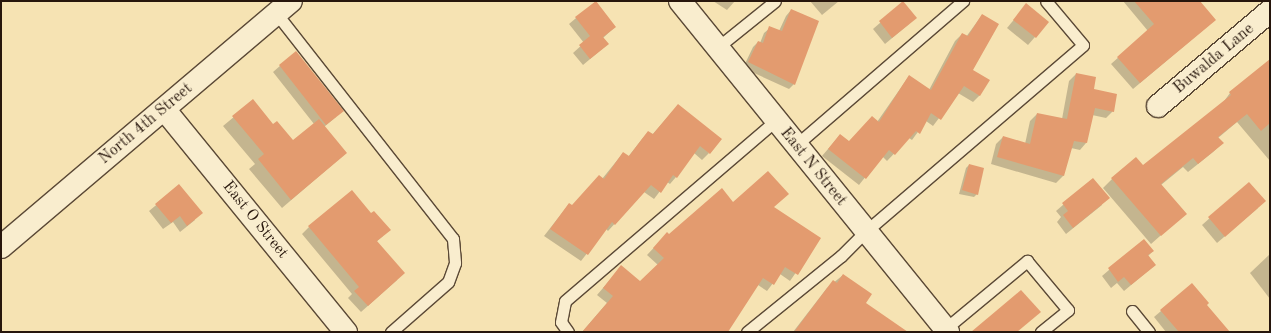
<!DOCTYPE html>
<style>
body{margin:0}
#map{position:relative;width:1271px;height:333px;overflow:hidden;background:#f6e3b3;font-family:"Old Standard TT",serif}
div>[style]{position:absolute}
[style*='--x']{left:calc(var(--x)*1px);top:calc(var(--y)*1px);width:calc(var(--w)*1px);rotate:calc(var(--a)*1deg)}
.shadow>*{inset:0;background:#0003}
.building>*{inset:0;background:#e39b6f}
.roads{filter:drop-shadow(1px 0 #5b4936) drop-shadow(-1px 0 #5b4936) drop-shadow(0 1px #5b4936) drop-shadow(0 -1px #5b4936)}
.lane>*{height:11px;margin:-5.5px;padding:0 5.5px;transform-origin:5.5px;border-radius:5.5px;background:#f9edce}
.street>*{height:22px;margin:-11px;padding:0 11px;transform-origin:11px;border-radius:11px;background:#f9edce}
span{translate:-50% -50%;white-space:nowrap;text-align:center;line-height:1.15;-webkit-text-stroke:4px #f9edce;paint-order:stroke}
.street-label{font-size:16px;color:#27160c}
.frame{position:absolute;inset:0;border:2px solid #27160c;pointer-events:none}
</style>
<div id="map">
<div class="shadow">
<i style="clip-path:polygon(713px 1px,735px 1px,727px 10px)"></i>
<i style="clip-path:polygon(810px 1px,839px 1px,822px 15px)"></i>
<i style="clip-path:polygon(1123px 1px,1188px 1px,1215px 20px,1133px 89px,1111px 64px,1148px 31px)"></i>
<i style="clip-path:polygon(595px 2px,615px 27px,603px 38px,608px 44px,583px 65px,573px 53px,584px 43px,569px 24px)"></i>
<i style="clip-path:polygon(903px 3px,909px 24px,885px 44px,873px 29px)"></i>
<i style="clip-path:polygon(1026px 5px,1048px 22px,1028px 45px,1007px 28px)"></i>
<i style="clip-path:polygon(791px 10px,794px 84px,789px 89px,743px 68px,753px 47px,758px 42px,760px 43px,764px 33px,770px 28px,779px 31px,786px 16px)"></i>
<i style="clip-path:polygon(982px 15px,972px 70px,980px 95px,973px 102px,958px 93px,933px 126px,926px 121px,912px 140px,909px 138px,887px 161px,882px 156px,859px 185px,822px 156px,840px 135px,849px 142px,877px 122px,909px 76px,929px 90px,955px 41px,962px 34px,966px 37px)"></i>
<i style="clip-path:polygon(296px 52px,336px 117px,324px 127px,346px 153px,282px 208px,249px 169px,255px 164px,223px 126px,253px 101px,273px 125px,293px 142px,314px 124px,273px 72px)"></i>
<i style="clip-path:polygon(1270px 63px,1270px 161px,1237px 122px,1218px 138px,1222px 143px,1213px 152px,1188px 172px,1183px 167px,1161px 185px,1185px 214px,1151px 244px,1103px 188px,1112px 179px,1143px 166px,1222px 104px,1230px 93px)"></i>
<i style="clip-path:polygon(1076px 74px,1113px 111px,1106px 118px,1092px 115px,1086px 143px,1080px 150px,1071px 148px,1063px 176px,1056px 183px,991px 164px,996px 144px,1003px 137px,1025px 144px,1030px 121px,1037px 114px,1062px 119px,1069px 81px)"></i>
<i style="clip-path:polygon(672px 112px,709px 153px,702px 160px,694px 153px,676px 177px,670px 184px,667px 182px,654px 199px,644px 192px,608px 231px,606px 229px,581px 261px,544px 236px,569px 204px,572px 206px,602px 179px,623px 153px,628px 157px,642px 139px,648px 132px,652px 135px)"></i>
<i style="clip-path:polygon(969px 165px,977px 194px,974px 197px,959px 194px,966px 168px)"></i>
<i style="clip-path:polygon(1093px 179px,1102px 205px,1066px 234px,1057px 222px,1061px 217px,1056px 211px)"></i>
<i style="clip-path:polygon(1249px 183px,1258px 208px,1217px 243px,1202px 225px)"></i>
<i style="clip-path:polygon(179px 186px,195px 220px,180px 232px,173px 222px,163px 229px,149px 211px)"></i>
<i style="clip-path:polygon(733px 203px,773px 208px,820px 238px,790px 281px,780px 274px,767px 291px,758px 285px,713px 332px,582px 332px,607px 303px,597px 295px,621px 267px,640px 282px,658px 265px,647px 255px,661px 240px)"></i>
<i style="clip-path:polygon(371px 215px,383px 236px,376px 242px,397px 280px,361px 312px,348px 298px,352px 294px,302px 234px,309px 227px)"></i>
<i style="clip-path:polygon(1144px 240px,1153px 251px,1148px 256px,1155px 265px,1124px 291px,1117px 283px,1111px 288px,1102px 276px)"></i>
<i style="clip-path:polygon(1270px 254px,1270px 299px,1250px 273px)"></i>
<i style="clip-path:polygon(843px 275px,864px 303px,902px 332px,793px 332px,827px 288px)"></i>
<i style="clip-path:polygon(1206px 305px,1229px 332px,1166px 332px,1154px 317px,1161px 311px)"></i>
</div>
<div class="building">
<i style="clip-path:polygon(596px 1px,616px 27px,603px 37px,609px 44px,590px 59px,579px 45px,590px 36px,575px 17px)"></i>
<i style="clip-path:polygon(903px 1px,917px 18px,892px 38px,879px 21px)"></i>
<i style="clip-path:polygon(1134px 1px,1200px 1px,1216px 20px,1140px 83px,1117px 57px,1154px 24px)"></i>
<i style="clip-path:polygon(1026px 3px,1049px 22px,1036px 38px,1013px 20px)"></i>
<i style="clip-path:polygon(791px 9px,819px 21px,795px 85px,748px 62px,758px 41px,763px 43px,769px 26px,782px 31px)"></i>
<i style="clip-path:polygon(982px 14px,999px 24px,973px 70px,990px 80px,980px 96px,964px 86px,941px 120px,931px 113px,920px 134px,916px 131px,895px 155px,889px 150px,866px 179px,828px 149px,840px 134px,849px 141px,872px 116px,879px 122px,909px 75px,931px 90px,962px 33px,968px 36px)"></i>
<i style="clip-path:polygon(296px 51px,344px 111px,326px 125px,279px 65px)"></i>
<i style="clip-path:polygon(1270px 59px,1270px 123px,1261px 131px,1247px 114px,1218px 137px,1224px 143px,1198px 164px,1193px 158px,1161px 184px,1187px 214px,1161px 236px,1111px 178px,1136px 157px,1143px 165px,1231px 95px,1229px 92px)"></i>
<i style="clip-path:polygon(1076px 73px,1096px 77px,1094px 89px,1117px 94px,1114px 112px,1095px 108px,1087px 143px,1074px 141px,1064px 176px,997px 157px,1003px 136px,1030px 144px,1037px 113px,1067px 119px)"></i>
<i style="clip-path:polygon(253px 99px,273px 124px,277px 121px,293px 140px,319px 119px,347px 153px,291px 200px,258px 159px,264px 154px,232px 116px)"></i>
<i style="clip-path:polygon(678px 104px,722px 139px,710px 154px,700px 146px,677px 178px,673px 175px,661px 193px,651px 185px,615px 225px,612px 222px,588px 255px,550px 229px,569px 203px,572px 205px,599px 175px,604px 179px,623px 152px,629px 156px,648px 131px,653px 134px)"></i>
<i style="clip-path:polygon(969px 164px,984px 168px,978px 195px,962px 190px)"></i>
<i style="clip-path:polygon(768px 171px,789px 194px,774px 207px,821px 238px,798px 275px,785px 267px,774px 285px,763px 278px,728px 332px,582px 332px,613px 296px,603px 288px,621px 265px,640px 281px,664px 258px,653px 248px,667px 232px,669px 234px,722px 188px,733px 202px)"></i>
<i style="clip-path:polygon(1093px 178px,1110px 198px,1073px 228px,1063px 215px,1068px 211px,1062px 203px)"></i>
<i style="clip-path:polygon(1249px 182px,1266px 201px,1225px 237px,1208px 217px)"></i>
<i style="clip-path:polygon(179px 184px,203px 213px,187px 226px,180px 216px,171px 223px,155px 204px)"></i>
<i style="clip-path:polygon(352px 190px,371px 213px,374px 211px,391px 230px,377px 241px,405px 273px,368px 306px,354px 291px,359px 287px,308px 226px)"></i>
<i style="clip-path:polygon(1144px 239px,1154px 251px,1148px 255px,1156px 265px,1131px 285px,1124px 277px,1118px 282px,1108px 268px)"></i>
<i style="clip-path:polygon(843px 274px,872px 294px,866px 303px,908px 332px,794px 332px,833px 280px,837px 283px)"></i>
<i style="clip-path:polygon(1192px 283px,1209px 303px,1207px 305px,1230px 332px,1179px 332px,1160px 310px)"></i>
<i style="clip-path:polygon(1021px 290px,1041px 312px,1017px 332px,971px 332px)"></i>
</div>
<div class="roads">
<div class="lane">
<i style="--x:276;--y:13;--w:287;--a:51.9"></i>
<i style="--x:453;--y:239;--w:24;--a:85"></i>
<i style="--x:455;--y:263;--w:20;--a:110"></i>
<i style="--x:448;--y:282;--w:76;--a:138.7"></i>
<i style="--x:718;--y:47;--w:73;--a:-38.9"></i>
<i style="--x:796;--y:145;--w:221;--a:-40.8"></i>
<i style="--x:1132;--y:311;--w:27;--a:51"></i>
<i style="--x:945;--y:329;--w:107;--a:-39.7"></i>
<i style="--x:1027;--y:261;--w:64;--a:50.1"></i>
<i style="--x:1068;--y:310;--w:35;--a:141"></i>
<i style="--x:568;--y:332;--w:12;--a:-125"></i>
<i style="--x:561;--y:322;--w:21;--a:-79"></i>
<i style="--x:565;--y:301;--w:278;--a:-40.6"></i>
<i style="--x:747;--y:332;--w:121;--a:-39"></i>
<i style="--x:841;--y:256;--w:34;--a:-45"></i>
<i style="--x:865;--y:232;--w:287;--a:-40.6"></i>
<i style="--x:1083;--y:45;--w:57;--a:-130.1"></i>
</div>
<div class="street">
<i style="--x:680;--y:1;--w:426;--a:51"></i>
<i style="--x:1158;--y:106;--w:147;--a:-40.3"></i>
<i style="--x:164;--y:109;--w:288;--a:50.8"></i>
<i style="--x:1;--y:247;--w:380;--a:-40.3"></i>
</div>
</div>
<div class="street-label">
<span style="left:1214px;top:59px;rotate:-40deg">Buwalda Lane</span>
<span style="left:146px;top:124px;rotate:-40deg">North 4th Street</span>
<span style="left:813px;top:167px;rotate:51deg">East N Street</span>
<span style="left:255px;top:220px;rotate:51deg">East O Street</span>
</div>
<div class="frame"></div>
</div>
